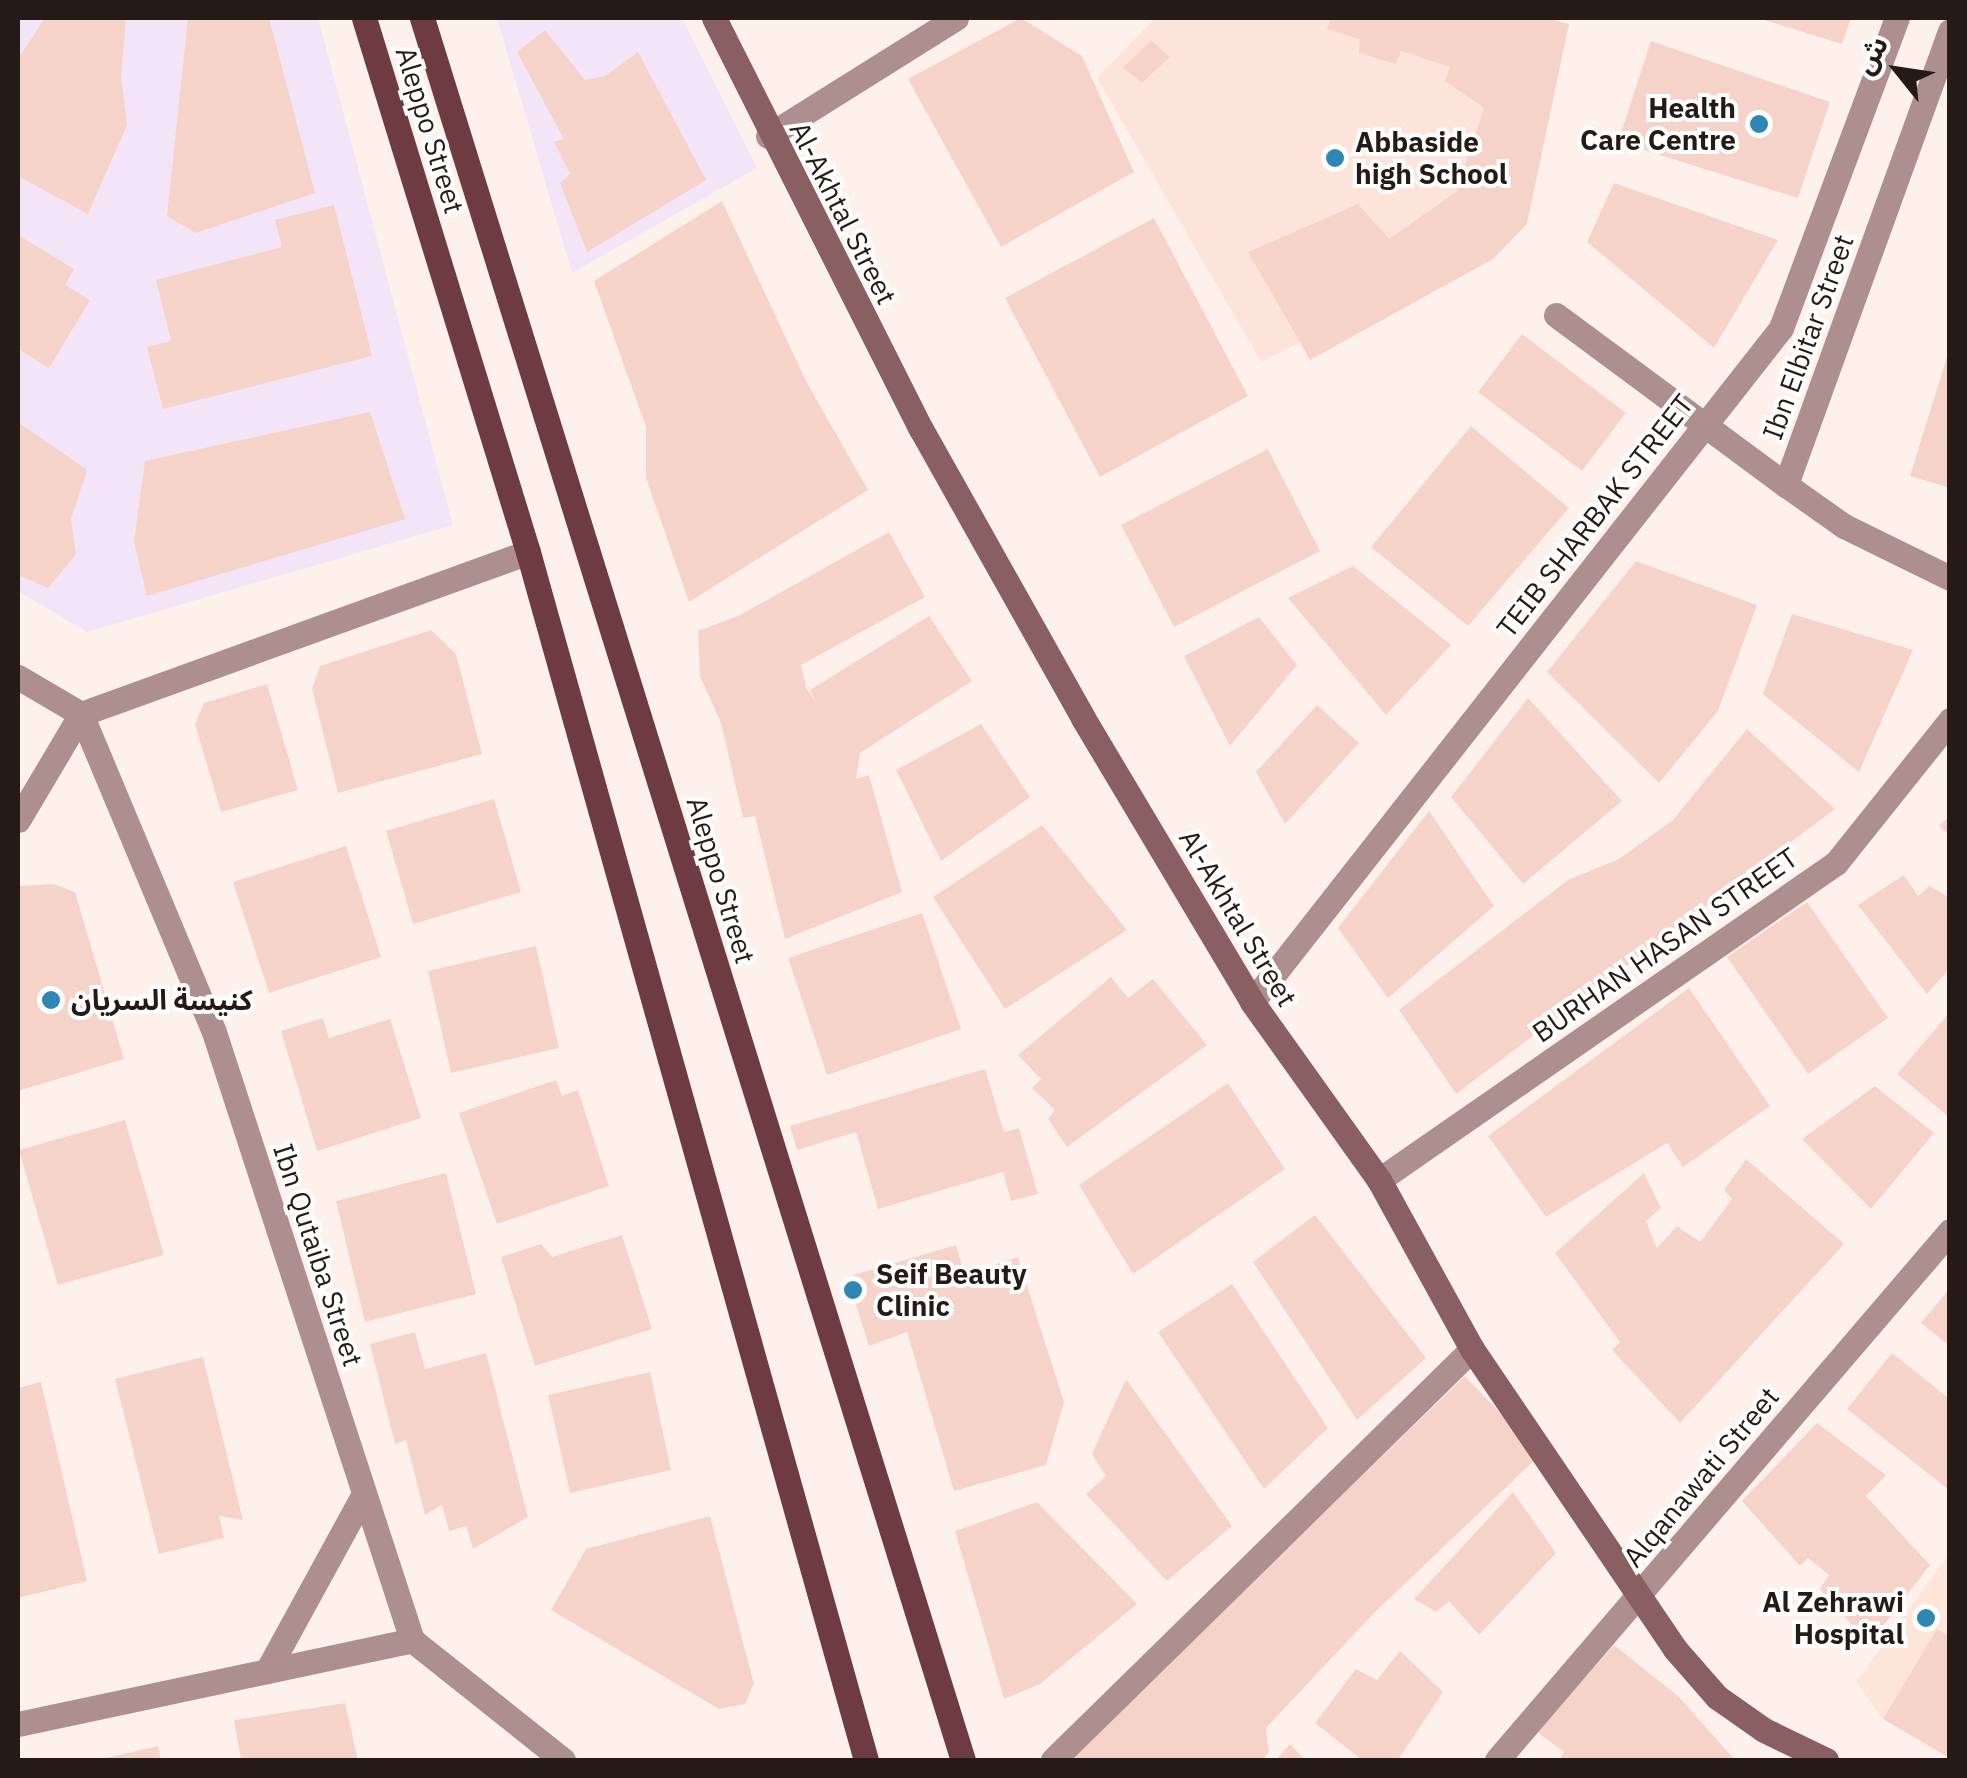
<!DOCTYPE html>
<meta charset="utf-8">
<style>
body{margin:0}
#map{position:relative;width:1967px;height:1778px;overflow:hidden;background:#fef1eb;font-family:"IBM Plex Sans","Noto Sans Arabic",sans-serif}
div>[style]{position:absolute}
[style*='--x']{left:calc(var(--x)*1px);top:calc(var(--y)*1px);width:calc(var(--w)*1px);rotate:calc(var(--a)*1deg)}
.commercial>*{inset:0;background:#f3e4f7}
.built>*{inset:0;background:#fde5da}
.education>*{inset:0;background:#fde4db}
.building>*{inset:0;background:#f5d3c9}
.pedestrian>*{height:25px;margin:-12.5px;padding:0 12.5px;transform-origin:12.5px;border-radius:12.5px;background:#ad8f90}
.minor>*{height:25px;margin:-12.5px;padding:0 12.5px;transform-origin:12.5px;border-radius:12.5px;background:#ad8f90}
.secondary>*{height:25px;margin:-12.5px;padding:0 12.5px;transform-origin:12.5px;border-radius:12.5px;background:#895f61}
.primary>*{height:25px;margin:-12.5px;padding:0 12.5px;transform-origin:12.5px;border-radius:12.5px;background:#6e3c40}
.dots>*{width:28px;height:28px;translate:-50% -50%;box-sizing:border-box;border:5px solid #fff;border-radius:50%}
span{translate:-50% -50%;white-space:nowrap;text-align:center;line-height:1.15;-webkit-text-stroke:8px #fff;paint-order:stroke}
.poi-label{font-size:28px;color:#251a15;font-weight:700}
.right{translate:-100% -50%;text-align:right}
.left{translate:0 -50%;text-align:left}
.street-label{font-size:28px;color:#251a15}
.frame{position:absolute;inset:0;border:20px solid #251a15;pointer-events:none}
.north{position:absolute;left:1847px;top:20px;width:100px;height:100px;-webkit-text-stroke:8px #fff;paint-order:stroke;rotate:300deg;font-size:28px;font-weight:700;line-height:40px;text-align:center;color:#251a15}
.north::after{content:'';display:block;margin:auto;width:35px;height:45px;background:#251a15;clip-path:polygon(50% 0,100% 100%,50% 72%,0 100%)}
</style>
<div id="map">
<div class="commercial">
<i style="clip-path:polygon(18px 18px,318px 18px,453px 525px,87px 632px,18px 591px)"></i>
<i style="clip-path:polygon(497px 18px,682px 18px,757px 168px,572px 273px)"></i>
</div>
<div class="built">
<i style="clip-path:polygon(1949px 1554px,1949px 1758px,1883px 1719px,1856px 1682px)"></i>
</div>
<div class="education">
<i style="clip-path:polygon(1155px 18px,1533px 18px,1558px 27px,1507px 238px,1261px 362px,1097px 78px)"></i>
</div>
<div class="building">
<i style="clip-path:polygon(45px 18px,126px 18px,121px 76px,127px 125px,88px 214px,18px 176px,18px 59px)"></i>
<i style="clip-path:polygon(188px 18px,269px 18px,315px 193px,196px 233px,167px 216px)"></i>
<i style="clip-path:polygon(1021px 18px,1082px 56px,1134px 172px,1001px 247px,908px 79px)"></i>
<i style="clip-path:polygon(1331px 18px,1547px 18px,1569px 24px,1527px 224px,1493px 259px,1310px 360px,1248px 252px,1358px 204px,1389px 239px,1456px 192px,1484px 108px,1445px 81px,1450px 67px,1401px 51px,1396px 64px,1359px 53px,1360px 39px,1327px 29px)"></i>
<i style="clip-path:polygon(1758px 18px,1851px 18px,1842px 44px)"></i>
<i style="clip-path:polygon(545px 30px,585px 80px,605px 76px,638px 52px,706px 180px,587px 252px,560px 183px,570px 174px,554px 142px,564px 139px,517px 52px)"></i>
<i style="clip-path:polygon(1151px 40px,1170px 57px,1142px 83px,1123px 68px)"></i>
<i style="clip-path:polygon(1651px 41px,1830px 102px,1798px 198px,1618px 142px)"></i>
<i style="clip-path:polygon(1614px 183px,1778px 240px,1714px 348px,1587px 242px)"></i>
<i style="clip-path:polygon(722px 201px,806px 381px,868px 490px,689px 602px,646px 478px,646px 427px,594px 281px)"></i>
<i style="clip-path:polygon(334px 205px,372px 356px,163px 409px,147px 347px,171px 341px,156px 280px,282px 247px,275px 220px)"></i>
<i style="clip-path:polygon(1154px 218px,1248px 396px,1100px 477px,1005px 298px)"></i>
<i style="clip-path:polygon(18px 235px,74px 269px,65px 285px,90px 300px,49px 368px,18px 349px)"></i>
<i style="clip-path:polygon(1522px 334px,1626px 413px,1582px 471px,1478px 392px)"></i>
<i style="clip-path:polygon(1949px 350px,1950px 350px,1950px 488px,1910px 476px)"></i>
<i style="clip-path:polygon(370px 412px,405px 519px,147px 596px,134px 542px,145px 461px)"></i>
<i style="clip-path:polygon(18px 422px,87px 470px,71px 519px,76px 554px,48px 588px,18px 575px)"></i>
<i style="clip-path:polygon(1471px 426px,1569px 508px,1468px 626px,1371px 547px)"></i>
<i style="clip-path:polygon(1268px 449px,1320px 551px,1174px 627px,1121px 525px)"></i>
<i style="clip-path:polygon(889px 532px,925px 597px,801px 665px,806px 687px,815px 701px,810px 690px,929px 616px,972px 681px,860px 753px,856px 779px,869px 775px,902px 892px,785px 939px,755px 816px,743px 818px,721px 723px,700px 676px,698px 631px,738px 616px)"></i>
<i style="clip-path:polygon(1636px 561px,1757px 605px,1718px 711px,1659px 783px,1547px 672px)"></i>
<i style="clip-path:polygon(1353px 566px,1451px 645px,1386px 715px,1288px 598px)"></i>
<i style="clip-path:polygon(1792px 614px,1913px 650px,1859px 772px,1763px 694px)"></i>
<i style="clip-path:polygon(1259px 617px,1297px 665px,1230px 746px,1184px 656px)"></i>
<i style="clip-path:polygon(431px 630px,456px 654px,482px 754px,338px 793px,312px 689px,320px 666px)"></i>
<i style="clip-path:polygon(267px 684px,298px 790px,221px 812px,195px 724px,204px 703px)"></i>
<i style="clip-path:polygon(1528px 698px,1622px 801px,1523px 884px,1451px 797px)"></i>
<i style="clip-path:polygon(1317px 705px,1359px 743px,1285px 824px,1256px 772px)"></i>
<i style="clip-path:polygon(981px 724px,1030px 797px,941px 861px,896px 770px)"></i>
<i style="clip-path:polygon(1747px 729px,1835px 809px,1456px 1094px,1399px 1010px,1568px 880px,1619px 859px,1673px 820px)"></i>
<i style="clip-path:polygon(494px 799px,521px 892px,413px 924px,386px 831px)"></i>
<i style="clip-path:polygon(1429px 811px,1494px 906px,1388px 998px,1338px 928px)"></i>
<i style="clip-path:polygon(1950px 816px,1950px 836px,1939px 826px)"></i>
<i style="clip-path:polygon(1042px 825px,1127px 930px,1005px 1009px,933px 897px)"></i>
<i style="clip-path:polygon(346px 846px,381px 957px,269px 993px,233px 882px)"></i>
<i style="clip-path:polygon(1904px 875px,1918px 896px,1930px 886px,1950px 898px,1950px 968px,1927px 994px,1858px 905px)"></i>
<i style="clip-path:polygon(53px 884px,75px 892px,124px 1059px,18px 1091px,18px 886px)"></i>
<i style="clip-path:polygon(1807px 902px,1888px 1018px,1808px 1074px,1727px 957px)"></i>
<i style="clip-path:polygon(922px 913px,961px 1029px,827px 1075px,788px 958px)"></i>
<i style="clip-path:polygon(536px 946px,559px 1048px,451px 1073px,428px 971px)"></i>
<i style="clip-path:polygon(1111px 977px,1128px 998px,1153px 979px,1207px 1045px,1067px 1147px,1048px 1119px,1055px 1110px,1032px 1088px,1041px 1079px,1018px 1055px)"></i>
<i style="clip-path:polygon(1689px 988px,1770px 1106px,1683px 1167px,1667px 1143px,1546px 1217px,1488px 1136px)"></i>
<i style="clip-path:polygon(1950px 1012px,1950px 1118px,1897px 1074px)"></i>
<i style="clip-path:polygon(323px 1018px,329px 1038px,390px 1019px,421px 1118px,317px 1151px,281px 1031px)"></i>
<i style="clip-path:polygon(985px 1069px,1004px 1132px,1019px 1128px,1038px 1194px,1011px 1201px,1003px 1172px,878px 1209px,856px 1132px,797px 1150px,790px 1126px)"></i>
<i style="clip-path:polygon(556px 1080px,562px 1096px,578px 1090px,609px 1186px,497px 1224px,459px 1113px)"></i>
<i style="clip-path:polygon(1228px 1083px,1285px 1169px,1133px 1274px,1079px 1185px)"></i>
<i style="clip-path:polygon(1875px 1086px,1934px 1133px,1871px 1209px,1802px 1139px)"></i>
<i style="clip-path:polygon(125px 1120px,164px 1255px,58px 1285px,19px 1150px)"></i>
<i style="clip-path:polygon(1746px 1159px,1844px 1244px,1680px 1423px,1612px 1350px,1620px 1342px,1555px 1253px,1644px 1173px,1661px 1208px,1646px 1221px,1657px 1248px,1677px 1226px,1700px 1242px,1732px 1199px,1724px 1190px)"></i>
<i style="clip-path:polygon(446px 1173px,476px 1294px,365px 1322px,336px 1201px)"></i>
<i style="clip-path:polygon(1315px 1215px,1426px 1358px,1357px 1420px,1253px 1262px)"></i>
<i style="clip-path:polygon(622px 1235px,652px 1329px,535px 1366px,501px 1257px,541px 1244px,552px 1257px)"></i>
<i style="clip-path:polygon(956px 1245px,965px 1275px,1018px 1257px,1064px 1402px,1046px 1465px,954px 1491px,907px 1332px,869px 1346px,847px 1277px)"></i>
<i style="clip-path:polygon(1232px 1284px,1328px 1428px,1264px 1489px,1158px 1332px)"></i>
<i style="clip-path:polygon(1950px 1288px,1950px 1346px,1921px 1323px)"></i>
<i style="clip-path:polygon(415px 1332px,425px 1369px,486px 1353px,528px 1517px,473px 1549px,466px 1526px,449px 1531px,442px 1505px,425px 1515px,406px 1440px,395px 1444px,370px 1344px)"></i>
<i style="clip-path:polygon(1892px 1353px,1950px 1399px,1950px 1491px,1847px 1409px)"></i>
<i style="clip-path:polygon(203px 1357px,243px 1520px,219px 1516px,224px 1538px,159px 1554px,115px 1379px)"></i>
<i style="clip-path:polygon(650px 1372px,671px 1470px,570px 1493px,548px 1395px)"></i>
<i style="clip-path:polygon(1465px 1376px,1540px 1455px,1373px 1614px,1266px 1728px,1269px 1752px,1263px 1760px,1069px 1760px)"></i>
<i style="clip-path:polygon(1126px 1379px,1232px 1526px,1167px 1581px,1086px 1494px,1106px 1476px,1092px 1454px)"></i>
<i style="clip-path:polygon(41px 1382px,87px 1581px,18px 1598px,18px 1388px)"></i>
<i style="clip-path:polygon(1817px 1423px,1886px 1475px,1866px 1496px,1930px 1565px,1869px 1644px,1820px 1589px,1829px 1575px,1808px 1558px,1800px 1566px,1742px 1501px)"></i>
<i style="clip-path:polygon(1513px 1492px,1556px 1553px,1479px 1635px,1449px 1601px,1436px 1612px,1414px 1599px)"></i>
<i style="clip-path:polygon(1037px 1502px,1137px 1604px,1040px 1684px,1004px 1699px,955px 1531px)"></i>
<i style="clip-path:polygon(710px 1516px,754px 1684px,745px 1704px,719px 1709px,551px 1610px,586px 1549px)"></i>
<i style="clip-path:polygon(1937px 1629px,1950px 1637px,1950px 1758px,1883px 1719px)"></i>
<i style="clip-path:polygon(1614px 1645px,1678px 1696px,1735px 1760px,1559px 1760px,1564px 1752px,1537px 1732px)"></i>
<i style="clip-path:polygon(1400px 1651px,1443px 1692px,1398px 1760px,1362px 1760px,1315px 1723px,1356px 1669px,1377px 1680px)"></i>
<i style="clip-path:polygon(345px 1703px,358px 1760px,241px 1760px,234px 1720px)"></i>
<i style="clip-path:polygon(1290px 1744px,1305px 1760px,1276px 1760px)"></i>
<i style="clip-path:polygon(158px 1746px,161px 1760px,102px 1760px,102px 1759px)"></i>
</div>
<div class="pedestrian">
<i style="--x:1556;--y:315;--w:286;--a:36.5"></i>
</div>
<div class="minor">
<i style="--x:1950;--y:31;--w:483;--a:109.9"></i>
<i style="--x:1786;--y:485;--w:71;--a:35.3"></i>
<i style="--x:1844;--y:526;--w:118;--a:26.1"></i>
<i style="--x:768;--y:136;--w:222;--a:-32.1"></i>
<i style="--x:18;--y:677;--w:73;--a:30.4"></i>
<i style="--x:81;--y:714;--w:345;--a:67.3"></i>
<i style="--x:214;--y:1032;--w:639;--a:71.96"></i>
<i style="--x:412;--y:1640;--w:193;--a:38.5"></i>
<i style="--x:81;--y:714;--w:475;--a:-19.9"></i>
<i style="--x:18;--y:820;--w:123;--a:-59.3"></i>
<i style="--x:1252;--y:1002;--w:857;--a:-51.87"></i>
<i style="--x:1781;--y:328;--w:331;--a:-69.5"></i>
<i style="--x:1379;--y:1180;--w:556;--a:-34.75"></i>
<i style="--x:1836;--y:863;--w:183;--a:-51.4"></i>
<i style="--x:267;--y:1671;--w:202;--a:-61.3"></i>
<i style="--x:18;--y:1724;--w:403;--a:-12"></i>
<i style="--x:1053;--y:1760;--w:587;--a:-44.45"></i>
<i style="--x:1497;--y:1760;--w:696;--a:-49.43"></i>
</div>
<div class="secondary">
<i style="--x:714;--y:18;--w:460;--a:63.3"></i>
<i style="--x:921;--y:429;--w:331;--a:60.7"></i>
<i style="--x:1083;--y:718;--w:330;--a:59.2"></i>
<i style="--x:1252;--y:1002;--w:219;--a:54.5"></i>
<i style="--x:1379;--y:1180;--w:193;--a:61.2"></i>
<i style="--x:1472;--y:1349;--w:362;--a:55.9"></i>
<i style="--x:1675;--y:1649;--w:64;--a:48.8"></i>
<i style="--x:1717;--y:1697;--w:57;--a:35.1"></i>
<i style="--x:1764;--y:1730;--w:69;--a:25.8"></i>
</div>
<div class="primary">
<i style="--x:364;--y:18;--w:559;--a:72.93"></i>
<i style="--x:528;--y:552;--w:1254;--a:74.37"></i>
<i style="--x:422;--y:18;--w:1824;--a:72.75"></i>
</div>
<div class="dots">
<i style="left:1759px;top:124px;background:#2d86b4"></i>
<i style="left:1335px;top:158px;background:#2d86b4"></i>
<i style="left:51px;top:1000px;background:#2d86b4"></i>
<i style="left:853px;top:1290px;background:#2d86b4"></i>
<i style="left:1926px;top:1618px;background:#2d86b4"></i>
</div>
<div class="poi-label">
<span class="right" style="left:1736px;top:124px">Health<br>Care Centre</span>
<span class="left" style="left:1355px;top:158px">Abbaside<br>high School</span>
<span class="left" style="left:71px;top:1000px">كنيسة السريان</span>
<span class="left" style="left:876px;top:1290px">Seif Beauty<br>Clinic</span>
<span class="right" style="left:1904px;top:1618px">Al Zehrawi<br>Hospital</span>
</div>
<div class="street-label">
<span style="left:430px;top:130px;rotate:73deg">Aleppo Street</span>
<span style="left:843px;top:213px;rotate:63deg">Al-Akhtal Street</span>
<span style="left:1808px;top:337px;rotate:-70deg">Ibn Elbitar Street</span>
<span style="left:1595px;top:516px;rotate:-52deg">TEIB SHARBAK STREET</span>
<span style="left:721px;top:880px;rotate:73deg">Aleppo Street</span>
<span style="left:1238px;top:918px;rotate:59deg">Al-Akhtal Street</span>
<span style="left:1665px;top:945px;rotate:-35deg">BURHAN HASAN STREET</span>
<span style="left:318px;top:1255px;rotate:72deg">Ibn Qutaiba Street</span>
<span style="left:1701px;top:1477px;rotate:-50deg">Alqanawati Street</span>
</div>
<div class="frame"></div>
<div class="north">ش</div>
</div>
